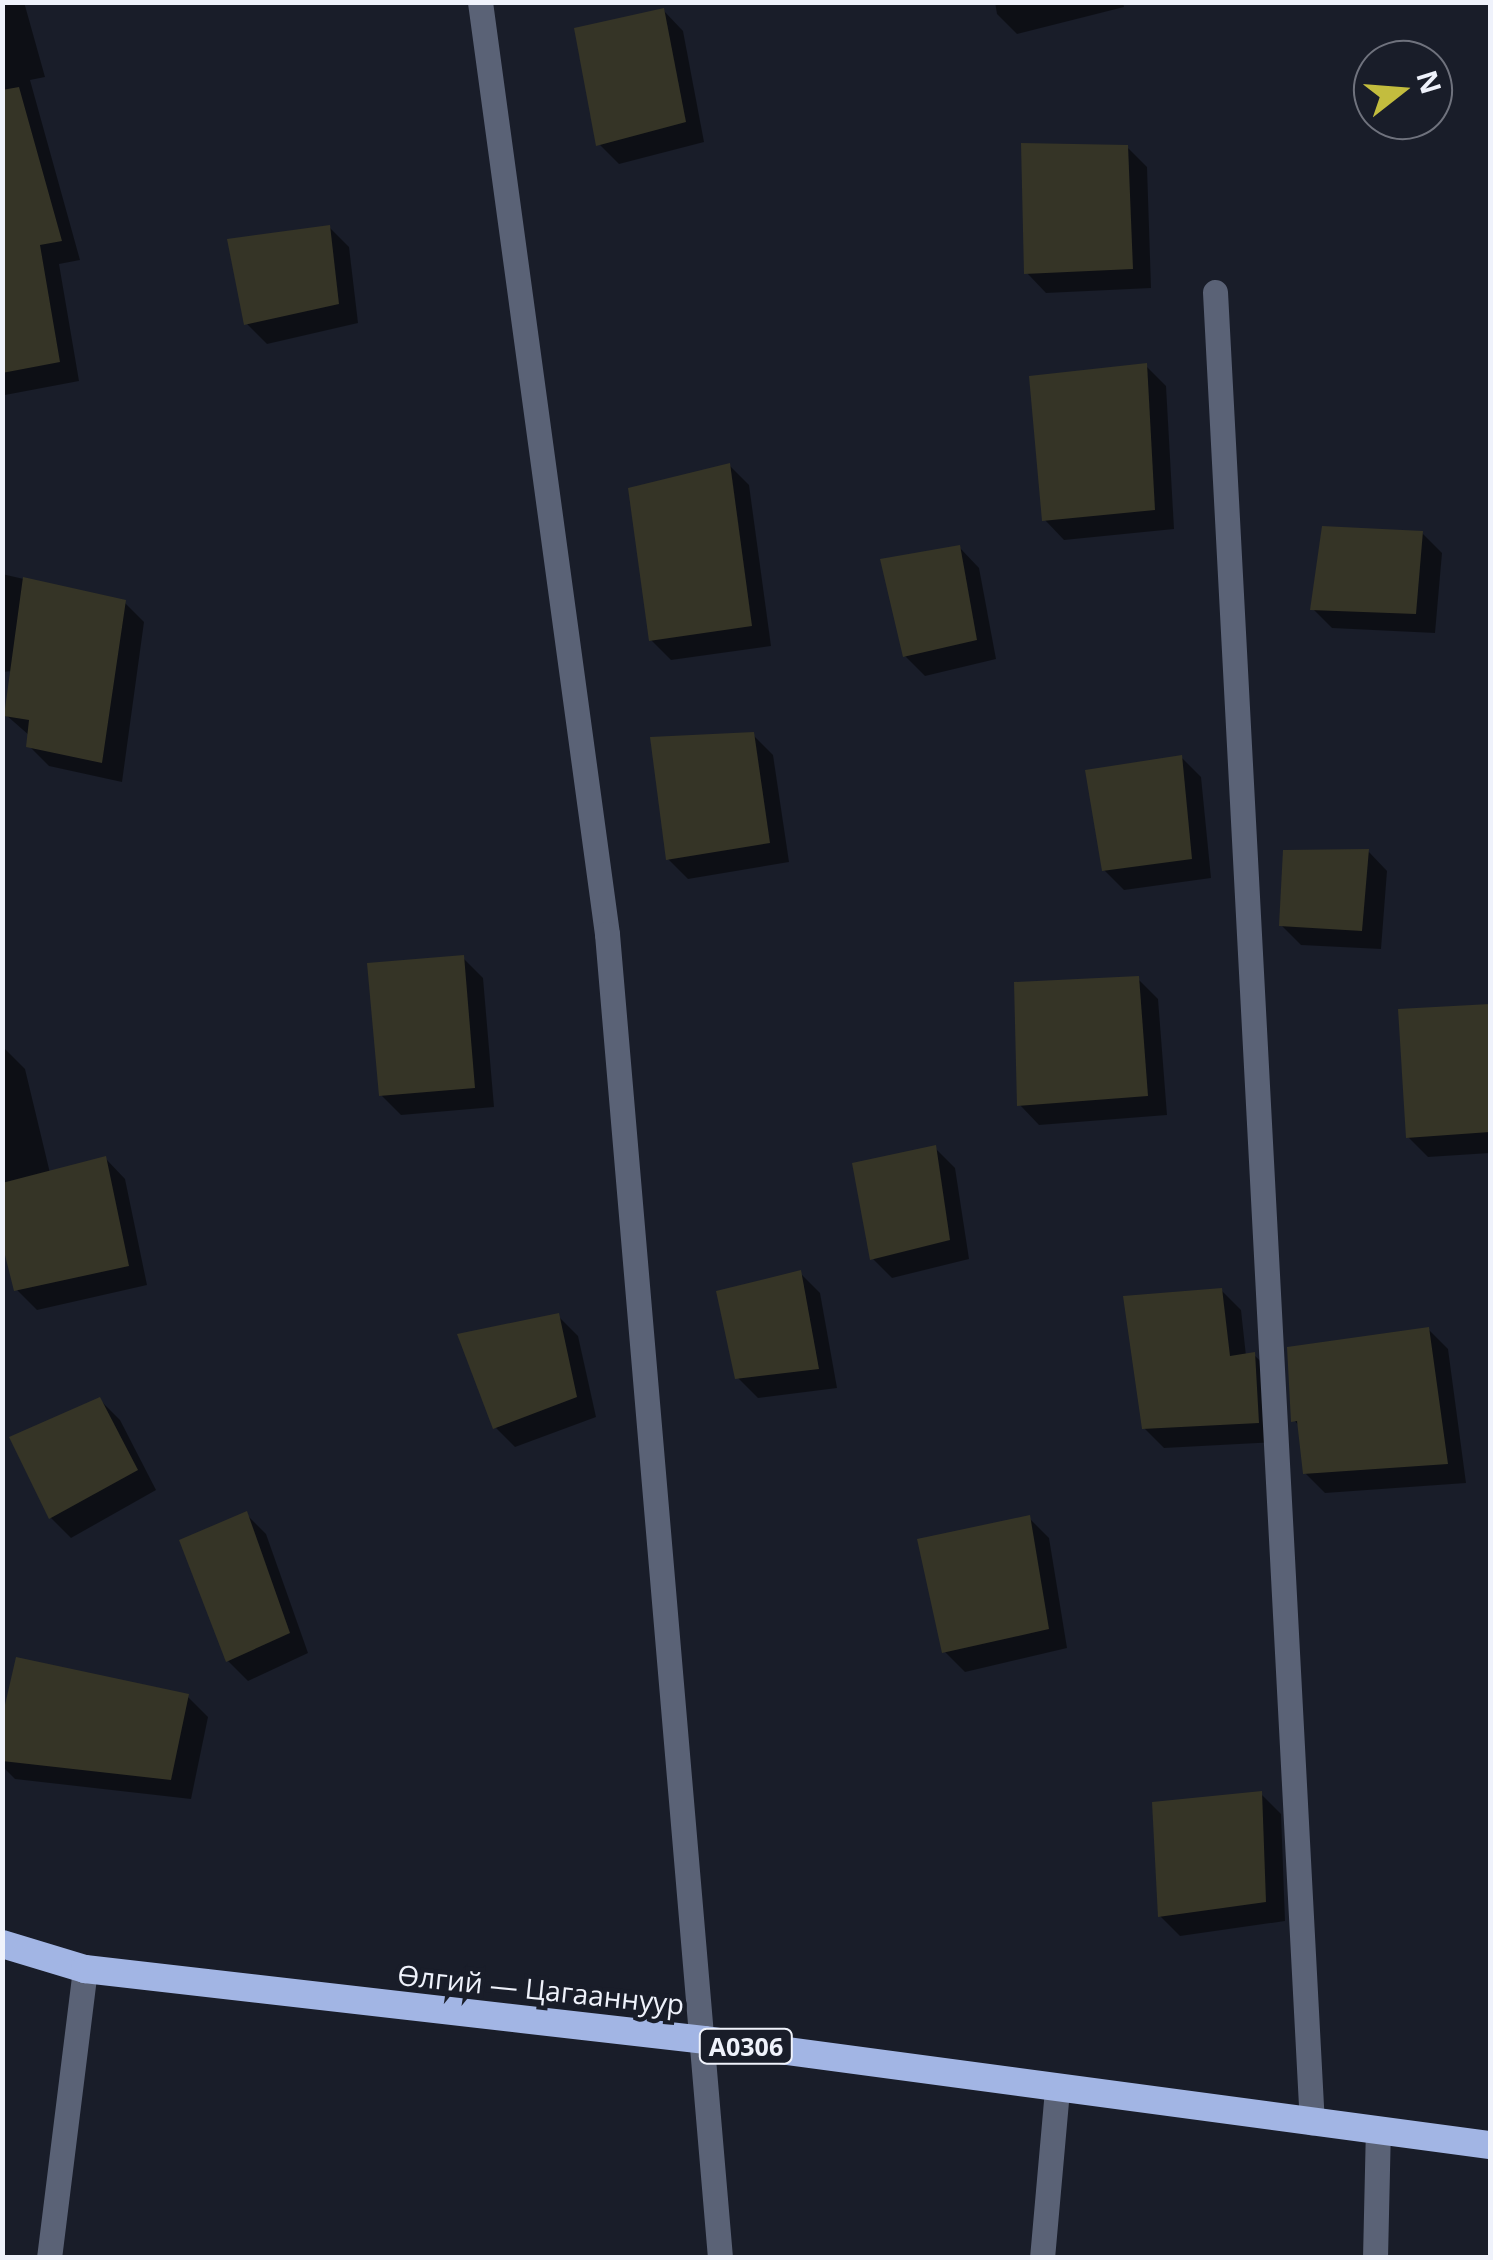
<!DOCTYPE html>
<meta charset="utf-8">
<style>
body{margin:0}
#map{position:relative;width:1493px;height:2260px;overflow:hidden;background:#191d29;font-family:"Open Sans",sans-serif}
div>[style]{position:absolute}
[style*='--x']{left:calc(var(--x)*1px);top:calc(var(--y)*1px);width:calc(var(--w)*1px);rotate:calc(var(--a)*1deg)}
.shadow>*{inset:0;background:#0007}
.building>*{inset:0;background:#353426}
.minor>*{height:25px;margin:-12.5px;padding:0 12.5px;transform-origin:12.5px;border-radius:12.5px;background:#5a6276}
.tertiary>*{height:25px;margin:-12.5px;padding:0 12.5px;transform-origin:12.5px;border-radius:12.5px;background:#5a6276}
.trunk>*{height:28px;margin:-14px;padding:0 14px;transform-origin:14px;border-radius:14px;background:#a2b5e4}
span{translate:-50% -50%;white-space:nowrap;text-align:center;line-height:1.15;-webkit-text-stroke:9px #191d29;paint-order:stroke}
.shield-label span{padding:2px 8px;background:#191d29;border:2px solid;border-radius:8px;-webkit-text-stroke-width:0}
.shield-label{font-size:25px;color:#eff2fb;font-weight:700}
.street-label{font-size:28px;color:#eff2fb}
.frame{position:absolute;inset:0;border:5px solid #eff2fb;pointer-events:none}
.north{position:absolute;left:1353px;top:40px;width:100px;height:100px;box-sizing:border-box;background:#191d29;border:2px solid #6f727d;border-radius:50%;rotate:73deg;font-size:28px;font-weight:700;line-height:40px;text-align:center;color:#eff2fb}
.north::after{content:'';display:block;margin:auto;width:35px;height:45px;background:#c3bd3e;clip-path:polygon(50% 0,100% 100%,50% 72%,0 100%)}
</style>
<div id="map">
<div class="shadow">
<i style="clip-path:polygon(2px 2px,24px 2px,45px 77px,30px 80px,80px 260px,59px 264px,79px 381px,5px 395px)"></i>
<i style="clip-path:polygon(995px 2px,1123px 2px,1124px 7px,1017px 34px,997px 14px)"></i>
<i style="clip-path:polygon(664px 11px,683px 31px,704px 142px,619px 164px,599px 144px)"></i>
<i style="clip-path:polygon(1127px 147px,1147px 167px,1151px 288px,1046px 293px,1027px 273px)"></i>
<i style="clip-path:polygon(329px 227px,349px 247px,358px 323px,267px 344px,247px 324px)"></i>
<i style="clip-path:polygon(1146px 366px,1166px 386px,1174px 529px,1064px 540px,1045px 520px)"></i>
<i style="clip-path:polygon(729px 465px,749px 485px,771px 646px,671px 660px,651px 640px)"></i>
<i style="clip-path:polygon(1422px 533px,1442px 553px,1435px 633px,1332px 628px,1313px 609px)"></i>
<i style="clip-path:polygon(960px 548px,979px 568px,996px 659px,925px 676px,905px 656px)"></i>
<i style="clip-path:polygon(2px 574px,124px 602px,144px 622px,122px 782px,49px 766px,29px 746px,30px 736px,6px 715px,13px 671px,2px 672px)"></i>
<i style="clip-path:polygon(753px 735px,773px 755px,789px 862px,688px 879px,668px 859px)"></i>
<i style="clip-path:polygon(1181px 757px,1201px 777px,1211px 878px,1124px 890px,1104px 870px)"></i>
<i style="clip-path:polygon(1368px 851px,1387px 871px,1381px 949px,1301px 945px,1281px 925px)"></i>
<i style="clip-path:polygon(463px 958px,483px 978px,494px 1107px,401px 1115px,381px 1095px)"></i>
<i style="clip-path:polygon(1138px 979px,1158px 999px,1167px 1115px,1039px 1125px,1020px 1105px)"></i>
<i style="clip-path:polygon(1490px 1007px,1490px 1153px,1428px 1157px,1408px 1137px,1400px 1011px)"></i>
<i style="clip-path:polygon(5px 1049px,25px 1069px,50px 1173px,106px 1159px,125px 1179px,147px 1285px,37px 1310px,17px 1290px,2px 1232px)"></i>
<i style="clip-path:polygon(935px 1148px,955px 1168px,969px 1259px,892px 1278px,872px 1258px)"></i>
<i style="clip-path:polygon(800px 1273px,820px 1293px,837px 1388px,758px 1398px,738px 1378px)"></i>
<i style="clip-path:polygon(1221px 1290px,1241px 1310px,1246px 1356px,1254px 1355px,1274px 1374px,1277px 1442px,1164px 1448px,1144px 1428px)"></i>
<i style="clip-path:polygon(558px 1316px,578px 1336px,596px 1417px,515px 1447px,495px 1427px)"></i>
<i style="clip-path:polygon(1428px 1329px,1448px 1349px,1466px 1483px,1325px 1493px,1305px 1473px,1300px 1427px,1294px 1420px)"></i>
<i style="clip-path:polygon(100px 1400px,120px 1420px,156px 1490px,71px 1538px,51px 1518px,12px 1438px)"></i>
<i style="clip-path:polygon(246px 1514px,266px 1534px,308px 1653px,248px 1681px,228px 1661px)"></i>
<i style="clip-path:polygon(1029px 1518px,1049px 1538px,1067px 1648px,965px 1672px,945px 1652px)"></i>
<i style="clip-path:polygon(188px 1697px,208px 1717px,191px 1799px,15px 1779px,2px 1766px,2px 1730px)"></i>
<i style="clip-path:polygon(1261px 1794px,1281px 1814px,1285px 1921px,1180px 1936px,1160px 1916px)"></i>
</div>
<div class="building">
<i style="clip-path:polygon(664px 8px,686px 122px,596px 146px,574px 28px)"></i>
<i style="clip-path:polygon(19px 87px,62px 241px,40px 245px,60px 362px,2px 373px,2px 90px)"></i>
<i style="clip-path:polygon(1021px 143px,1128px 145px,1133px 269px,1024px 274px)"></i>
<i style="clip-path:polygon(330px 225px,339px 304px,244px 325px,227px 239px)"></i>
<i style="clip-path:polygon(1147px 363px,1155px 510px,1042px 521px,1029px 376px)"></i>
<i style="clip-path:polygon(730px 463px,752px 626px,649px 641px,628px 488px)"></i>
<i style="clip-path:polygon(1322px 526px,1423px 531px,1416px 614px,1310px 610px)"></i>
<i style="clip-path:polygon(960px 545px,977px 640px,903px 657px,880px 559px)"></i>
<i style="clip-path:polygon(23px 577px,126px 600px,102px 763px,26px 747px,29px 720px,4px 716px)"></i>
<i style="clip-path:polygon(754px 732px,770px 843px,666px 860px,650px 737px)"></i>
<i style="clip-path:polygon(1182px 755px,1192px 859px,1102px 871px,1085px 770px)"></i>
<i style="clip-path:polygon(1369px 849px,1362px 931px,1279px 926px,1283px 850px)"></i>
<i style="clip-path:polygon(464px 955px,475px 1088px,379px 1096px,367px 963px)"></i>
<i style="clip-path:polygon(1139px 976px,1148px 1096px,1017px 1106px,1014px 982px)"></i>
<i style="clip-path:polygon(1490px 1004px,1490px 1132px,1406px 1138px,1398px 1009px)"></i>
<i style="clip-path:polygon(936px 1145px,950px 1240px,870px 1260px,852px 1163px)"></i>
<i style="clip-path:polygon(106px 1156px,129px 1266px,14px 1291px,2px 1243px,2px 1183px)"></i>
<i style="clip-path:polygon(801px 1270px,819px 1369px,735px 1379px,716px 1291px)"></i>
<i style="clip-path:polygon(1222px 1288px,1230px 1356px,1255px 1352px,1259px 1423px,1142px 1429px,1123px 1296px)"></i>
<i style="clip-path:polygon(559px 1313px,577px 1397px,493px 1429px,457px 1334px)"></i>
<i style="clip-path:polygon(1429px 1327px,1448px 1464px,1303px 1474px,1297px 1421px,1291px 1422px,1287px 1347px)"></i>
<i style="clip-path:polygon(100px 1397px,138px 1470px,49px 1519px,9px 1437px)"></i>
<i style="clip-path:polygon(247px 1511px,290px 1633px,226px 1662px,179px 1540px)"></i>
<i style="clip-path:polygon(1030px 1515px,1049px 1629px,942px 1653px,917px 1539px)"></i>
<i style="clip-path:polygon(16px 1657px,189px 1694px,171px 1780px,2px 1761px,2px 1718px)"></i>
<i style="clip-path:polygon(1262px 1791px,1266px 1902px,1158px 1917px,1152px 1802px)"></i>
</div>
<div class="minor">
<i style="--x:480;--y:2;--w:941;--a:82.24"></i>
<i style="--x:607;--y:934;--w:1329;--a:85.12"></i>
<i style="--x:1215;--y:292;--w:1833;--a:86.97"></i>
<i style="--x:1042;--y:2258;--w:169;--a:-84.9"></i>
<i style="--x:1375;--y:2258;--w:128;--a:-88.7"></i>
</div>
<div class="tertiary">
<i style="--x:49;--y:2258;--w:291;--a:-82.9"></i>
</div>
<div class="trunk">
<i style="--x:2;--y:1944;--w:87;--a:16.8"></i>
<i style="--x:85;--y:1969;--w:623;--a:6.54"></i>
<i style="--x:704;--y:2040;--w:793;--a:7.61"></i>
</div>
<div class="shield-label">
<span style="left:746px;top:2046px">A0306</span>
</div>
<div class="street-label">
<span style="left:541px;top:1989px;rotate:6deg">Өлгий — Цагааннуур</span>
</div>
<div class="frame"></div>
<div class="north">N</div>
</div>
